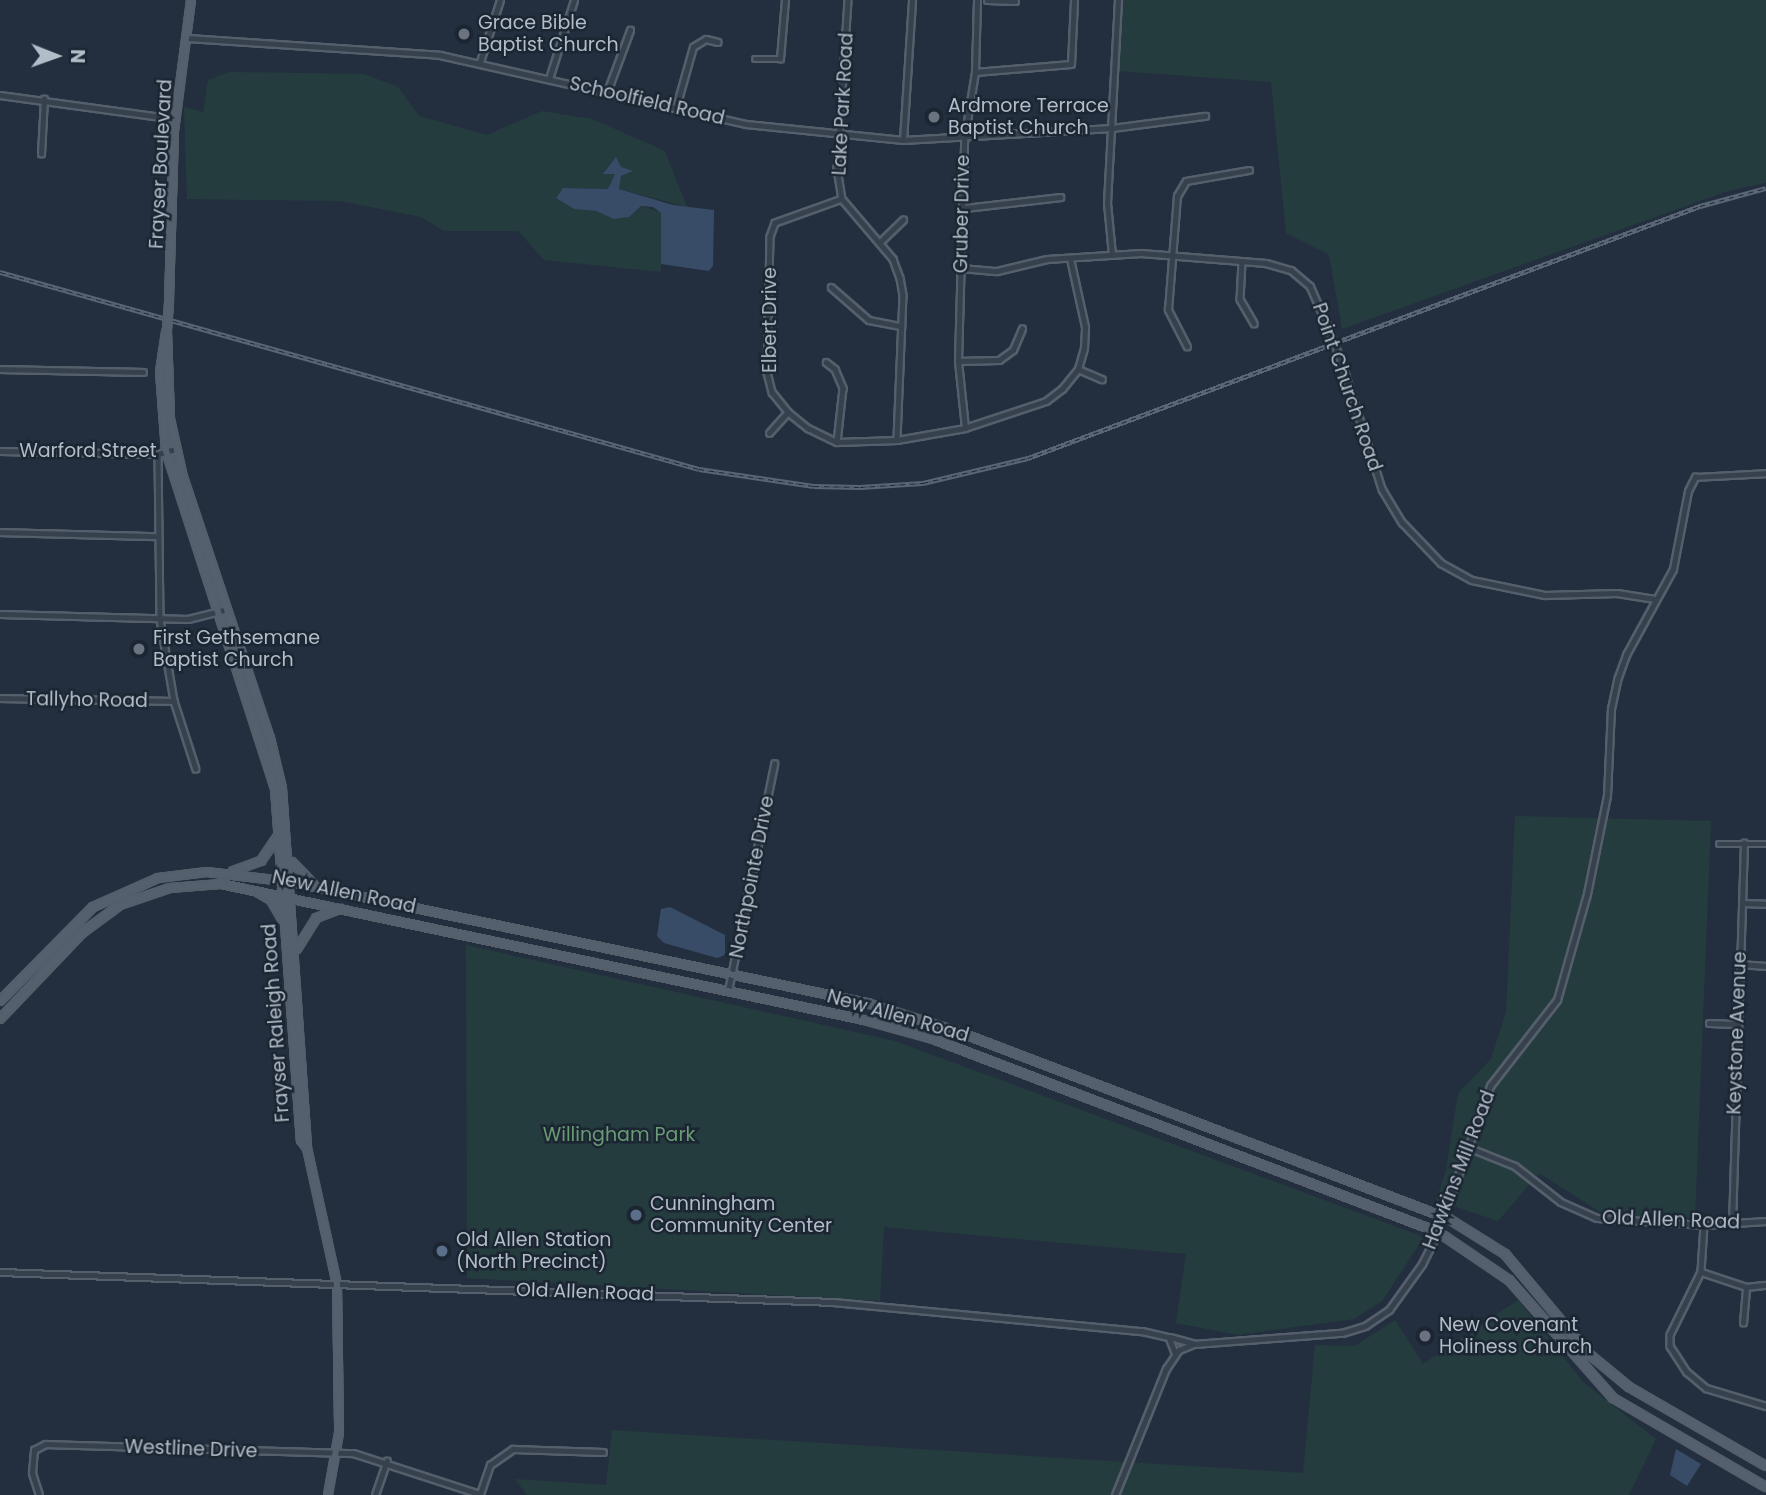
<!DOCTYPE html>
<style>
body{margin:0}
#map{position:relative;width:1766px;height:1495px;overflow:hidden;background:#232f3e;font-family:Poppins,sans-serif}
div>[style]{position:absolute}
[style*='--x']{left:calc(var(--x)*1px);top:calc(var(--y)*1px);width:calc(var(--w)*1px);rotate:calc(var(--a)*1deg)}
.green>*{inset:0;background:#253c3f}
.water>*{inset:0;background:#384c68}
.roads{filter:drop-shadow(2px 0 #555f6c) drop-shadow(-2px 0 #555f6c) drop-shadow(0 2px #555f6c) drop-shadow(0 -2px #555f6c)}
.minor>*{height:4.5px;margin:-2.25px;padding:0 2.25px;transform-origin:2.25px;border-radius:2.25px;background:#37414e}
.major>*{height:6px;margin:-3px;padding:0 3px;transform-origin:3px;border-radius:3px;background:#55606e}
.rail>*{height:4.5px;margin-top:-2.25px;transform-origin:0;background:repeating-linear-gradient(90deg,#1c2633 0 5px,#596575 0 10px);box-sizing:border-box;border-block:2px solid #596575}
.bridges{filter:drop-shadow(2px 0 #555f6c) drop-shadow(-2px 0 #555f6c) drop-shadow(0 2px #555f6c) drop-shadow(0 -2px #555f6c)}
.minor-bridge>*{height:4.5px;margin:-2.25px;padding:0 2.25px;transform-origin:2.25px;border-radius:2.25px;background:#37414e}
.major-bridge>*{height:6px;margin:-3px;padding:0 3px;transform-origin:3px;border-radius:3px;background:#55606e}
.dots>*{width:19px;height:19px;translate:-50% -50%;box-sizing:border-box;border:4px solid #1c2633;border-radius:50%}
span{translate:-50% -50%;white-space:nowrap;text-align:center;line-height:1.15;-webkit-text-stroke:5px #1c2633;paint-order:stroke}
.poi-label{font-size:19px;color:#b3bcc9}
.left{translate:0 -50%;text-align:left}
.street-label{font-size:19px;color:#b3bcc9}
.park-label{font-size:19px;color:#699b75}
.north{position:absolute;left:21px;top:21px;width:70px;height:70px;-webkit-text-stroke:5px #1c2633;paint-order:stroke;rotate:91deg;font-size:19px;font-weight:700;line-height:28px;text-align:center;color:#b3bcc9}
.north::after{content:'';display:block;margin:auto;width:24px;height:32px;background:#b3bcc9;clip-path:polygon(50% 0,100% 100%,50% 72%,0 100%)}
</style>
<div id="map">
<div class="green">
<i style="clip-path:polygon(1122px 0,1766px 0,1766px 183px,1728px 191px,1342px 329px,1329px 255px,1286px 233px,1271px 82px,1117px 71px)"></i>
<i style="clip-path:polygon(229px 72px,364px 74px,398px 87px,419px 116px,487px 135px,542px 111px,592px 119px,665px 151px,687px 207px,619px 189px,621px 176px,632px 171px,604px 174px,615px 174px,608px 189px,563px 188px,556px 198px,574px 209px,596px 211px,614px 219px,629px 217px,641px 206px,661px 212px,661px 272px,544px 260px,518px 231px,444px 231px,421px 217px,340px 201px,187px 199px,184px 107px,203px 112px,208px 80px)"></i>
<i style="clip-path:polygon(1515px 816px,1711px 821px,1695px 1218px,1605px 1215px,1539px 1173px,1498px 1221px,1436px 1200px,1446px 1171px,1458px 1093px,1491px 1059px,1506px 1012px)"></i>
<i style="clip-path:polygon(466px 945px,895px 1041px,1424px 1237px,1382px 1301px,1354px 1319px,1238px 1335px,1176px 1323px,1186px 1254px,884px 1227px,880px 1301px,467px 1278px)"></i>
<i style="clip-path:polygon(1518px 1300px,1584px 1383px,1656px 1439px,1629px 1495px,527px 1495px,515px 1479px,606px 1485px,612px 1430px,1303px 1473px,1315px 1345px,1355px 1346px,1395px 1320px,1423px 1364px)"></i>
</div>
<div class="water">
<i style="clip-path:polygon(616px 157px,621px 167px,633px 171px,621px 176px,619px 189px,673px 205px,714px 210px,713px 266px,709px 271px,661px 264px,661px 213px,653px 207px,641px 206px,629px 217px,614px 219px,596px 211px,574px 209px,556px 198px,563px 188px,608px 189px,615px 174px,603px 174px)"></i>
<i style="clip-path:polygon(670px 907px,725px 935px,725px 955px,717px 958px,664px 943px,657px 936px,660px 915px,661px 909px)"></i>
<i style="clip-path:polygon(1676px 1449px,1701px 1464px,1687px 1486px,1670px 1475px)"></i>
</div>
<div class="roads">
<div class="minor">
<i style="--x:848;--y:0;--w:168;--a:93.7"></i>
<i style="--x:837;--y:168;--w:31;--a:81"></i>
<i style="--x:842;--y:199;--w:79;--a:49.6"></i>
<i style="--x:893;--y:259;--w:20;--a:70"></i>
<i style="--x:900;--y:278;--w:17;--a:80"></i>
<i style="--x:903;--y:295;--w:145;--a:92.4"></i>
<i style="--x:987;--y:0;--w:28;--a:2"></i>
<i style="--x:186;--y:38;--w:255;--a:3.8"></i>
<i style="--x:440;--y:55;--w:314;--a:12.7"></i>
<i style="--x:746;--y:124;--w:158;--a:5.8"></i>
<i style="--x:903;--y:140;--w:209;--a:-3.3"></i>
<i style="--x:1112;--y:128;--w:94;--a:-7.4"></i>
<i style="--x:755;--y:59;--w:25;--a:0"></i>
<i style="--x:780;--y:59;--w:59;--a:-85.2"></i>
<i style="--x:480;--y:62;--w:65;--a:-72.1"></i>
<i style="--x:975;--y:72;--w:96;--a:-4.8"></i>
<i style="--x:1071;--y:64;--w:64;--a:-87.3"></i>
<i style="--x:549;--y:79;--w:83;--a:-72.4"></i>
<i style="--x:607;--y:92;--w:66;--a:-69.6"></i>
<i style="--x:0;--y:95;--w:177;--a:7.8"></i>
<i style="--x:676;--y:107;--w:62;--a:-74.2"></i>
<i style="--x:693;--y:47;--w:15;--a:-32"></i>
<i style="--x:706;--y:39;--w:12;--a:14"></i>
<i style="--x:903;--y:140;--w:140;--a:-86.3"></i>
<i style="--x:41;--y:154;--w:55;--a:-86.9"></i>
<i style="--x:842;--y:199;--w:71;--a:160.3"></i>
<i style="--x:775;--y:223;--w:15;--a:110"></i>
<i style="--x:770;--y:237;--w:135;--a:91.3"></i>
<i style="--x:767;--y:372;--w:21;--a:76"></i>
<i style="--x:772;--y:392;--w:26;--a:51"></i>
<i style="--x:788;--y:412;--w:26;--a:39"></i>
<i style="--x:808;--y:428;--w:32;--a:26"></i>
<i style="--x:837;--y:442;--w:60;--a:-1.9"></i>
<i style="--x:897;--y:440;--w:69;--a:-10"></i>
<i style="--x:965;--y:428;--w:85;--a:-18.4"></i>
<i style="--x:1046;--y:401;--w:20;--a:-37"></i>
<i style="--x:1062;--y:389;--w:26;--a:-51"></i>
<i style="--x:1078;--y:369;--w:22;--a:-74"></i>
<i style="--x:1084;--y:348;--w:21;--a:-87"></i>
<i style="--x:1085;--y:327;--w:70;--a:-102.4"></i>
<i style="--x:965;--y:208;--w:96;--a:-6.6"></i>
<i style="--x:880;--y:242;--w:32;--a:-44"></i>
<i style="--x:1112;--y:255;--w:52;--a:-95.5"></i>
<i style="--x:1107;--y:203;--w:203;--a:-86.9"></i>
<i style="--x:1242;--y:262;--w:37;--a:93"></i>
<i style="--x:1240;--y:299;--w:28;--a:60"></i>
<i style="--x:961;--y:268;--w:36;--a:5"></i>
<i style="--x:997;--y:271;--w:51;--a:-13.5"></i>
<i style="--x:1047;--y:259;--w:94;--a:-3.7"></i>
<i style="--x:1141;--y:253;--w:125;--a:4.6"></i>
<i style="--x:1266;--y:263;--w:26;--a:16"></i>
<i style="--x:1291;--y:270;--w:25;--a:40"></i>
<i style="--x:1310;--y:286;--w:42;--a:65.9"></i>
<i style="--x:831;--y:287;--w:50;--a:41"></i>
<i style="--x:869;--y:320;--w:33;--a:11"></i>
<i style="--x:1187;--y:347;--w:42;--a:-117.2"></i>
<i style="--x:1168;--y:310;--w:114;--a:-85.5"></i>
<i style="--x:1177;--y:196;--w:17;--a:-59"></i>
<i style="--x:1186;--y:181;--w:64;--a:-9.9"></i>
<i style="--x:958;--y:361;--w:41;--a:-1.4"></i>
<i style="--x:999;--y:360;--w:17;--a:-36"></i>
<i style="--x:1013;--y:350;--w:23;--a:-67"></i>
<i style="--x:826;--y:362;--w:11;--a:38"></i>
<i style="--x:835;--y:369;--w:21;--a:67"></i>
<i style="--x:843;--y:388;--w:54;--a:96.3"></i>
<i style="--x:1343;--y:366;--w:129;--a:72.4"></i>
<i style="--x:1382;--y:489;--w:39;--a:59"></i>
<i style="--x:1402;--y:522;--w:57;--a:46.4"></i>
<i style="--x:1441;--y:563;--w:35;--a:29"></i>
<i style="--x:1472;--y:580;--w:75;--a:11.6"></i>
<i style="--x:1545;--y:595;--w:72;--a:-1.6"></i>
<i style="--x:1617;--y:593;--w:38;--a:9"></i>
<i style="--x:0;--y:369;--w:143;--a:1.2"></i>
<i style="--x:1078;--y:369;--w:26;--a:23"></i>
<i style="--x:965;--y:428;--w:67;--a:-96"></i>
<i style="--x:958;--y:361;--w:221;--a:-88.4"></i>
<i style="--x:964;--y:140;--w:69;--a:-80.8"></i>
<i style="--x:975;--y:72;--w:72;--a:-88.4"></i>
<i style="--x:769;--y:433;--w:28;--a:-48"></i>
<i style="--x:0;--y:451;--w:158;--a:1.1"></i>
<i style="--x:158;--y:454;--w:19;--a:-16"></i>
<i style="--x:158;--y:454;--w:165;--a:89.3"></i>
<i style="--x:160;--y:619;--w:83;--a:80.3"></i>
<i style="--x:174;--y:701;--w:71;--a:72.1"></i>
<i style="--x:0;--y:532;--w:156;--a:1.5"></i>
<i style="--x:0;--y:614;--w:188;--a:1.5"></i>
<i style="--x:188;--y:619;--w:38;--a:-14"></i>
<i style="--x:0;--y:698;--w:174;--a:1"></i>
<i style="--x:1719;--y:844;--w:47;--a:0"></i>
<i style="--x:1742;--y:903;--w:24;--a:2"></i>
<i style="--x:1739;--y:964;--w:27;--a:4"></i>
<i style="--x:728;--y:991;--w:232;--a:-78.5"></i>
<i style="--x:1709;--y:1023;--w:26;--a:2"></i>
<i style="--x:1470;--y:1148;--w:48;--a:21.8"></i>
<i style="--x:1515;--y:1166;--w:58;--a:38"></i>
<i style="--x:1561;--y:1202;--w:39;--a:24"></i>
<i style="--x:1597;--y:1218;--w:107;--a:3.7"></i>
<i style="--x:1704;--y:1225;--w:62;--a:-3.7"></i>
<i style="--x:1732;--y:1224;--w:381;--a:-88.2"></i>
<i style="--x:1704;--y:1225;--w:47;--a:93.7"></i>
<i style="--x:1701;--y:1272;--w:70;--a:116.2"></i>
<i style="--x:1670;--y:1335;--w:11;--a:90"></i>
<i style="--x:1670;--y:1346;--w:31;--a:57"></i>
<i style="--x:1687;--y:1372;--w:25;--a:40"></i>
<i style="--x:1706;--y:1388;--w:63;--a:16.7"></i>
<i style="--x:0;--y:1272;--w:834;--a:2.06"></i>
<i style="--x:833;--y:1302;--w:310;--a:5.4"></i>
<i style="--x:1142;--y:1331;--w:28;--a:13"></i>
<i style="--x:1169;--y:1337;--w:17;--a:69"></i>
<i style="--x:1701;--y:1272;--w:47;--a:18.4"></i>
<i style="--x:1746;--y:1287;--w:20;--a:-6"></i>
<i style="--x:1743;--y:1323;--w:36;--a:-85"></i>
<i style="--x:1170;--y:1337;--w:23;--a:15"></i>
<i style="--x:480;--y:1494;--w:31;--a:-71"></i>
<i style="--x:490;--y:1465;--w:28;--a:-35"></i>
<i style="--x:513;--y:1449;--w:90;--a:1.9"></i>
<i style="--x:39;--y:1495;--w:23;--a:-108"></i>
<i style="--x:32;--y:1473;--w:23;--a:-85"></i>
<i style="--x:34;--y:1450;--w:13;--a:-27"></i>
<i style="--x:46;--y:1444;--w:307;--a:1.7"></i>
<i style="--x:353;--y:1453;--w:133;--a:17.9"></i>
<i style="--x:375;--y:1495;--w:36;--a:-71"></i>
<i style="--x:1115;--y:1495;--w:136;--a:-68"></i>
<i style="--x:1166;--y:1369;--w:23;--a:-56"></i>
<i style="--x:1179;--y:1350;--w:16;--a:-22"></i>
<i style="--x:1194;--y:1344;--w:148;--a:-4.3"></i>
<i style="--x:1342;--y:1333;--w:24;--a:-17"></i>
<i style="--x:1365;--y:1326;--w:29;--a:-34"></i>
<i style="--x:1389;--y:1310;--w:57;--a:-54.3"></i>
<i style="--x:1422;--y:1264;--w:36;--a:-63"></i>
<i style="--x:1438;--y:1232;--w:155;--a:-70.4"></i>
<i style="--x:1490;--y:1086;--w:109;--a:-52.1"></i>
<i style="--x:1557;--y:1000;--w:110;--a:-74.2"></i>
<i style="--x:1587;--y:894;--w:100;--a:-78.5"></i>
<i style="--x:1607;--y:796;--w:87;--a:-87.4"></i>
<i style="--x:1611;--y:709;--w:30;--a:-78"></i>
<i style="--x:1617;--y:680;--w:27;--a:-70"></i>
<i style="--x:1626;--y:655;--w:98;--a:-61.3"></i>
<i style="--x:1673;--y:569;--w:79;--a:-79.1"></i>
<i style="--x:1688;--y:491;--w:16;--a:-63"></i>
<i style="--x:1695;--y:477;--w:71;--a:-3.2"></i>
</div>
<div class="major">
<i style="--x:169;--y:301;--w:170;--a:-88.3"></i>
<i style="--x:174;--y:131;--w:132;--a:-82.6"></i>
<i style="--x:167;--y:331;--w:88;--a:88"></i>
<i style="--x:170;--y:419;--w:59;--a:77.4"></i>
<i style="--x:183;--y:477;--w:275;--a:71.6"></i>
<i style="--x:270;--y:738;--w:51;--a:76.5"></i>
<i style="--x:282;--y:788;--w:361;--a:86"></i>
<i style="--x:307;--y:1148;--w:139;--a:77.6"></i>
<i style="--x:337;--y:1284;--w:149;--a:89.2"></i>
<i style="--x:339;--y:1433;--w:63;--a:100.1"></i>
<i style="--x:166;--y:332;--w:40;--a:98.5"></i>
<i style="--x:160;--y:372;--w:79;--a:85.7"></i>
<i style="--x:166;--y:451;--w:355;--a:72.1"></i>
<i style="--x:275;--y:789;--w:352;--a:85.8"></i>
<i style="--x:301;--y:1140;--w:9;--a:54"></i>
<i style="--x:292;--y:862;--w:30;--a:46"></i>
<i style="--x:233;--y:871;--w:30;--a:-20"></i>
<i style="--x:261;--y:861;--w:32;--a:-56"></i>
<i style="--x:257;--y:892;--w:16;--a:30"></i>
<i style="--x:271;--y:900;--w:22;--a:60"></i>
<i style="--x:297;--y:949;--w:36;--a:-58"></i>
<i style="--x:316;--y:918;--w:26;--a:-21"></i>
<i style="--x:0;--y:1001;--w:132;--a:-45.3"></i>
<i style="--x:93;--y:907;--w:71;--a:-24"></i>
<i style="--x:158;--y:878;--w:49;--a:-7"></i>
<i style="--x:207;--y:872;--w:85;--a:6.8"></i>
<i style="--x:291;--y:882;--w:589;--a:11.86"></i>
<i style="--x:867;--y:1003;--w:96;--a:17.5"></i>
<i style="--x:959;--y:1032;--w:524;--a:20.89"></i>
<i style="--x:1449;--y:1219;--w:66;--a:32"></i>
<i style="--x:1505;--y:1254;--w:131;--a:50"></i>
<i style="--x:1589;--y:1354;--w:52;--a:39.5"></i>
<i style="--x:1629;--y:1387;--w:158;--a:30"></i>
<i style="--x:0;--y:1019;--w:119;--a:-46.4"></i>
<i style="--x:82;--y:933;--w:47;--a:-36.4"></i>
<i style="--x:120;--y:905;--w:53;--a:-18.8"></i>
<i style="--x:170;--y:888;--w:51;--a:-4.5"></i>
<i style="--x:221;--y:884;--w:657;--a:11.94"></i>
<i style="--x:864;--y:1020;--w:72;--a:15.4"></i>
<i style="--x:933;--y:1039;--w:541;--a:20.92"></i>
<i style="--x:1438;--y:1232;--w:86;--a:34.1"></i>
<i style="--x:1509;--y:1280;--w:157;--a:48.6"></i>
<i style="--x:1613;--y:1398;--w:177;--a:30.2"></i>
</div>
</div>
<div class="rail">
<i style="--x:0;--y:272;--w:726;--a:15.74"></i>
<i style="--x:699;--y:469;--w:116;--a:8.4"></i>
<i style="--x:814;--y:486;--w:46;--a:1.2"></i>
<i style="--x:860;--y:487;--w:63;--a:-3.6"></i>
<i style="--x:923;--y:483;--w:108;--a:-13.4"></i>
<i style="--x:1028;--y:458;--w:718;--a:-20.56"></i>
<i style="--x:1700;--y:206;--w:68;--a:-15.3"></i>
</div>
<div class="bridges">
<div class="minor-bridge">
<i style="--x:1327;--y:324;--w:45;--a:69.1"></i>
</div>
<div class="major-bridge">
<i style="--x:167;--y:331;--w:30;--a:-86"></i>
</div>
</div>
<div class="dots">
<i style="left:464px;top:34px;background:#6b7280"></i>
<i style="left:934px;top:117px;background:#6b7280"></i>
<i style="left:139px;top:649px;background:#6b7280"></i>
<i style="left:636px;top:1215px;background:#5c6f8a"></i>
<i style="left:442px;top:1251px;background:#5c6f8a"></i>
<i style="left:1425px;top:1336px;background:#6b7280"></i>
</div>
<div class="poi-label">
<span class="left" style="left:478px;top:34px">Grace Bible<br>Baptist Church</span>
<span class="left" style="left:948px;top:117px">Ardmore Terrace<br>Baptist Church</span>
<span class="left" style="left:153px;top:649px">First Gethsemane<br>Baptist Church</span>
<span class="left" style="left:650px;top:1215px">Cunningham<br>Community Center</span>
<span class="left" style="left:456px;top:1251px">Old Allen Station<br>(North Precinct)</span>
<span class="left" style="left:1439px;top:1336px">New Covenant<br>Holiness Church</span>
</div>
<div class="street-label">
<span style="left:647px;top:101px;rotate:13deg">Schoolfield Road</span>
<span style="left:843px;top:104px;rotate:-87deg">Lake Park Road</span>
<span style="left:161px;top:164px;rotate:-87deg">Frayser Boulevard</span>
<span style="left:962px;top:214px;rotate:-89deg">Gruber Drive</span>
<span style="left:770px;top:320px;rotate:-90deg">Elbert Drive</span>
<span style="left:1347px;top:387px;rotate:71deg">Point Church Road</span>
<span style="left:88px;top:451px">Warford Street</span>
<span style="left:87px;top:700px;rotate:1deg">Tallyho Road</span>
<span style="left:752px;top:877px;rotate:-79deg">Northpointe Drive</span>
<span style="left:344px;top:892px;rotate:12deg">New Allen Road</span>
<span style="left:898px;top:1016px;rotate:16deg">New Allen Road</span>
<span style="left:276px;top:1023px;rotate:-94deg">Frayser Raleigh Road</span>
<span style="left:1737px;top:1033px;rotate:-88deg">Keystone Avenue</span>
<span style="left:1459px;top:1170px;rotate:-69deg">Hawkins Mill Road</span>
<span style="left:1671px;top:1220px;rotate:2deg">Old Allen Road</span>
<span style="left:585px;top:1292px;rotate:2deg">Old Allen Road</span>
<span style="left:191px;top:1449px;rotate:2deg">Westline Drive</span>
</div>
<div class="park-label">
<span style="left:619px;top:1135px">Willingham Park</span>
</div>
<div class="north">N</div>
</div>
